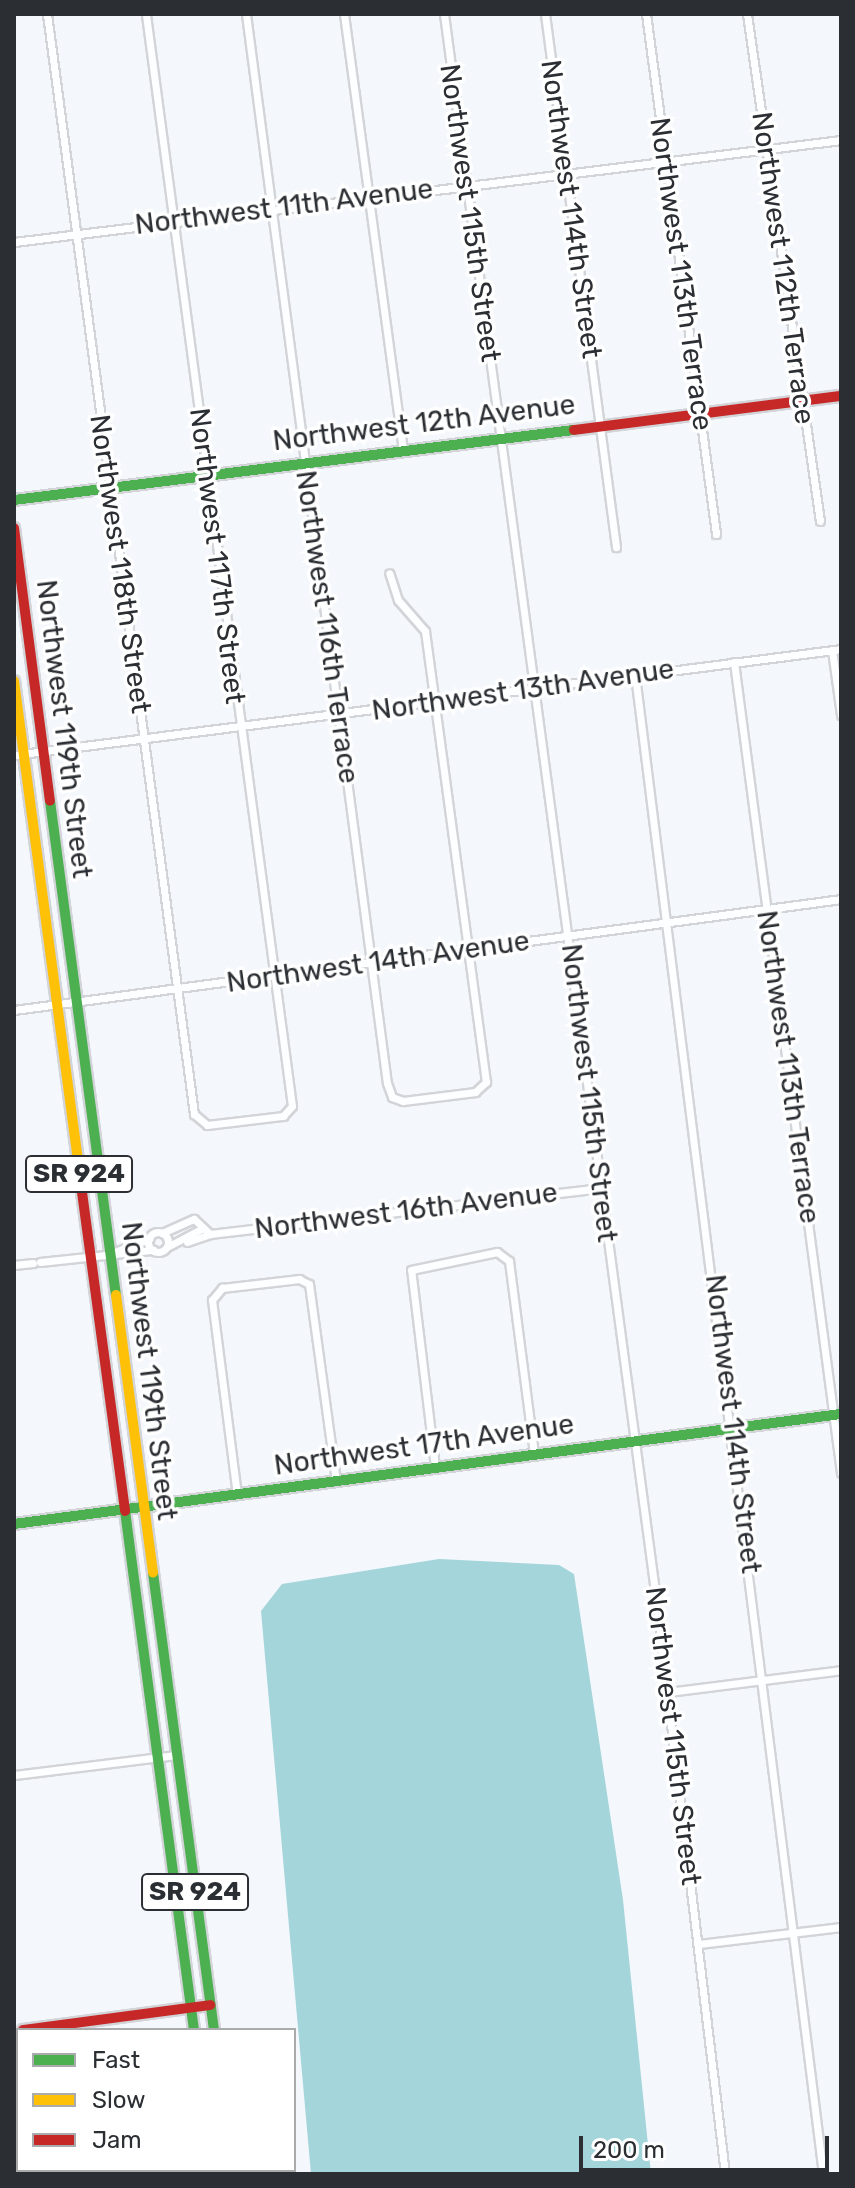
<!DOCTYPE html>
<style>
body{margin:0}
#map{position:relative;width:855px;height:2188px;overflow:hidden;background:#f4f7fc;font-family:Rubik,sans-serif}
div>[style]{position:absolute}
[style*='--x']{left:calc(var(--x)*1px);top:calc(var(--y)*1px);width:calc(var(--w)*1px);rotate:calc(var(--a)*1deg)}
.water>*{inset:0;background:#a3d5db}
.roads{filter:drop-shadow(2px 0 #d2d4d8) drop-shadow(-2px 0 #d2d4d8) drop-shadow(0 2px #d2d4d8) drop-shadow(0 -2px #d2d4d8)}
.street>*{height:7px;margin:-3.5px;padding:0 3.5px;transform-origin:3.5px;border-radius:3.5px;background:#fdfeff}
.street>.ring{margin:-3.5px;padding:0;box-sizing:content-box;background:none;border:7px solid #fdfeff;border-radius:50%}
.fast>*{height:10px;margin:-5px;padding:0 5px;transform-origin:5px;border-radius:5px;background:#4caf50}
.slow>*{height:10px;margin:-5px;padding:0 5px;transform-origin:5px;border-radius:5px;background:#ffc107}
.jam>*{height:10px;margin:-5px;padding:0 5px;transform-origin:5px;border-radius:5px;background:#c62828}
span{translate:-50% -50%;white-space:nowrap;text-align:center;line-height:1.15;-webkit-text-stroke:7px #fff;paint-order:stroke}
.shield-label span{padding:2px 6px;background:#fff;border:2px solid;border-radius:6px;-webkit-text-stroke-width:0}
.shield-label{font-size:26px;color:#2b2e32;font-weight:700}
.street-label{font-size:28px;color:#2b2e32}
.frame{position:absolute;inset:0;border:16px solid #2b2e32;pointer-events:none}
.legend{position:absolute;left:16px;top:2028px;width:280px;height:144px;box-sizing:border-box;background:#fff;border:2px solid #aaabad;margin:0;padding:10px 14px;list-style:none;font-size:24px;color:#2b2e32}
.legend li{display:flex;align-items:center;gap:16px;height:40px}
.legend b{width:40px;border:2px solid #aaabad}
.scale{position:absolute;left:579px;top:2136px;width:250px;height:36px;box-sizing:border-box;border:4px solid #2b2e32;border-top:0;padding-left:10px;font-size:24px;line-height:28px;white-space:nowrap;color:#2b2e32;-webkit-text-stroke:6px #fff;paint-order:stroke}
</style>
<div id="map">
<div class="water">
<i style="clip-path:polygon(439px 1559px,559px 1565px,574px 1574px,623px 1900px,651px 2174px,311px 2174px,261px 1611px,282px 1584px)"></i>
</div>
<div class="roads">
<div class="street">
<i style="--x:47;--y:14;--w:1110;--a:82.39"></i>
<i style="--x:194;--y:1114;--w:17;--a:40"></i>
<i style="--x:207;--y:1125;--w:77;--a:-6.8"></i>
<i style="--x:283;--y:1116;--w:13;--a:-48"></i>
<i style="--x:292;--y:1106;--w:1102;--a:-97.62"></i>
<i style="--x:246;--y:14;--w:1078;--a:82.49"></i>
<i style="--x:387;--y:1083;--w:15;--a:70"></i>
<i style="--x:392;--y:1097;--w:12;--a:20"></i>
<i style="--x:403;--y:1101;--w:73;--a:-7.1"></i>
<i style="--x:475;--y:1092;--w:15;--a:-42"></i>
<i style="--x:486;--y:1082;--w:455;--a:-97.7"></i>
<i style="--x:425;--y:631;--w:41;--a:-131.1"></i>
<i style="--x:398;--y:600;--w:28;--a:-108"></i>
<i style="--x:344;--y:14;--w:440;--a:82.3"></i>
<i style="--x:444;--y:14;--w:1591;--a:82.38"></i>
<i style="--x:655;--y:1591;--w:587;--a:83.15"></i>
<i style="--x:545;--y:14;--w:538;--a:82.41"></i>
<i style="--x:646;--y:14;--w:525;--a:82.33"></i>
<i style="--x:747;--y:14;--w:512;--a:81.81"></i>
<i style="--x:14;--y:242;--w:833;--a:-7.03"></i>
<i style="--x:832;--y:650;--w:66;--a:82.1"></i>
<i style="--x:734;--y:662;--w:818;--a:82.48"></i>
<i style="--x:635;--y:675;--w:1511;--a:82.85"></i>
<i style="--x:14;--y:755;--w:834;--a:-7.3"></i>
<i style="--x:14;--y:1010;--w:834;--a:-7.64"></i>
<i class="ring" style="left:148px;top:1232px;width:13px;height:13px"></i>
<i style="--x:162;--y:1233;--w:35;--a:-24"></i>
<i style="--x:194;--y:1219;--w:22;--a:43"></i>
<i style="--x:210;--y:1234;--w:394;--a:-6.7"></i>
<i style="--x:187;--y:1242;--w:24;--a:-19"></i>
<i style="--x:167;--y:1247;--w:41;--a:-27.8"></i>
<i style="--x:112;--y:1253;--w:40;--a:-21"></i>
<i style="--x:40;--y:1262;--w:114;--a:-6.1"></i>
<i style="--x:14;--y:1265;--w:19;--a:-6"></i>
<i style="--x:435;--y:1467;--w:198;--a:-96.9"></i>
<i style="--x:411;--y:1270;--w:88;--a:-11.8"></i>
<i style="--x:497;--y:1252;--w:15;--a:37"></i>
<i style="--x:509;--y:1261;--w:195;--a:82.6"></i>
<i style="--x:237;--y:1495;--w:197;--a:-97.3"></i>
<i style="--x:212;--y:1300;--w:16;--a:-50"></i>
<i style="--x:222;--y:1288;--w:78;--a:-6.7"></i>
<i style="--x:299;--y:1279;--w:11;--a:27"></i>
<i style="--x:309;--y:1284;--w:198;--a:82.2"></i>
<i style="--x:668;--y:1692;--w:174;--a:-7.2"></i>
<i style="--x:14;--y:1775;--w:164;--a:-7"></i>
<i style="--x:699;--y:1944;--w:143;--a:-6.8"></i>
<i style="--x:14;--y:2130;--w:4;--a:0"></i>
<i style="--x:68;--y:2170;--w:4;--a:76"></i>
</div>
<div class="fast">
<i style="--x:14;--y:500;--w:564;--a:-7.13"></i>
<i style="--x:50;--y:801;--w:498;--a:82.4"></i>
<i style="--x:125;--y:1511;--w:524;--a:82.43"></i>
<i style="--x:14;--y:1524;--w:834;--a:-7.58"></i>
<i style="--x:153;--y:1573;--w:461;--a:82.4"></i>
<i style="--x:213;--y:2170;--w:4;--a:90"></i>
<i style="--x:232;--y:2170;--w:4;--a:76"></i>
</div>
<div class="slow">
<i style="--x:14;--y:681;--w:493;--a:82.4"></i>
<i style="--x:116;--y:1295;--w:280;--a:82.4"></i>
</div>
<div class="jam">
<i style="--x:574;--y:430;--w:269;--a:-7.3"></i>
<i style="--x:14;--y:528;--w:275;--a:82.5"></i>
<i style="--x:79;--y:1170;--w:344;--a:82.3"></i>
<i style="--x:23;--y:2030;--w:189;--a:-7.6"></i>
</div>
</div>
<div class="shield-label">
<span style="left:79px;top:1174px">SR 924</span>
<span style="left:195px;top:1892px">SR 924</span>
</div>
<div class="street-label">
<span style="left:284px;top:207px;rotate:-7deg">Northwest 11th Avenue</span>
<span style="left:571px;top:209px;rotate:82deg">Northwest 114th Street</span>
<span style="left:470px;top:213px;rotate:82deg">Northwest 115th Street</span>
<span style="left:783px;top:268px;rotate:82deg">Northwest 112th Terrace</span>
<span style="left:681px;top:274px;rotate:82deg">Northwest 113th Terrace</span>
<span style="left:424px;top:423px;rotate:-7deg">Northwest 12th Avenue</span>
<span style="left:217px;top:556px;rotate:83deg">Northwest 117th Street</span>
<span style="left:120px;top:564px;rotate:82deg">Northwest 118th Street</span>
<span style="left:327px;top:627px;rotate:82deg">Northwest 116th Terrace</span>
<span style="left:523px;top:690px;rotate:-8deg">Northwest 13th Avenue</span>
<span style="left:64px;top:729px;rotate:83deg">Northwest 119th Street</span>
<span style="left:378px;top:962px;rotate:-8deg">Northwest 14th Avenue</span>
<span style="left:788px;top:1067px;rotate:82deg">Northwest 113th Terrace</span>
<span style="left:589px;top:1093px;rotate:83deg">Northwest 115th Street</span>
<span style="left:406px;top:1211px;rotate:-7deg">Northwest 16th Avenue</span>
<span style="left:149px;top:1371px;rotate:83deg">Northwest 119th Street</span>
<span style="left:733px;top:1424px;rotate:83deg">Northwest 114th Street</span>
<span style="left:424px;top:1445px;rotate:-8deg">Northwest 17th Avenue</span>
<span style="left:673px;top:1736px;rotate:83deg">Northwest 115th Street</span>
</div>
<div class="frame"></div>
<ul class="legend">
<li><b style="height:10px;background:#4caf50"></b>Fast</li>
<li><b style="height:10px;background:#ffc107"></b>Slow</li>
<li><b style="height:10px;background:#c62828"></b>Jam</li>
</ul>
<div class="scale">200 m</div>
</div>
